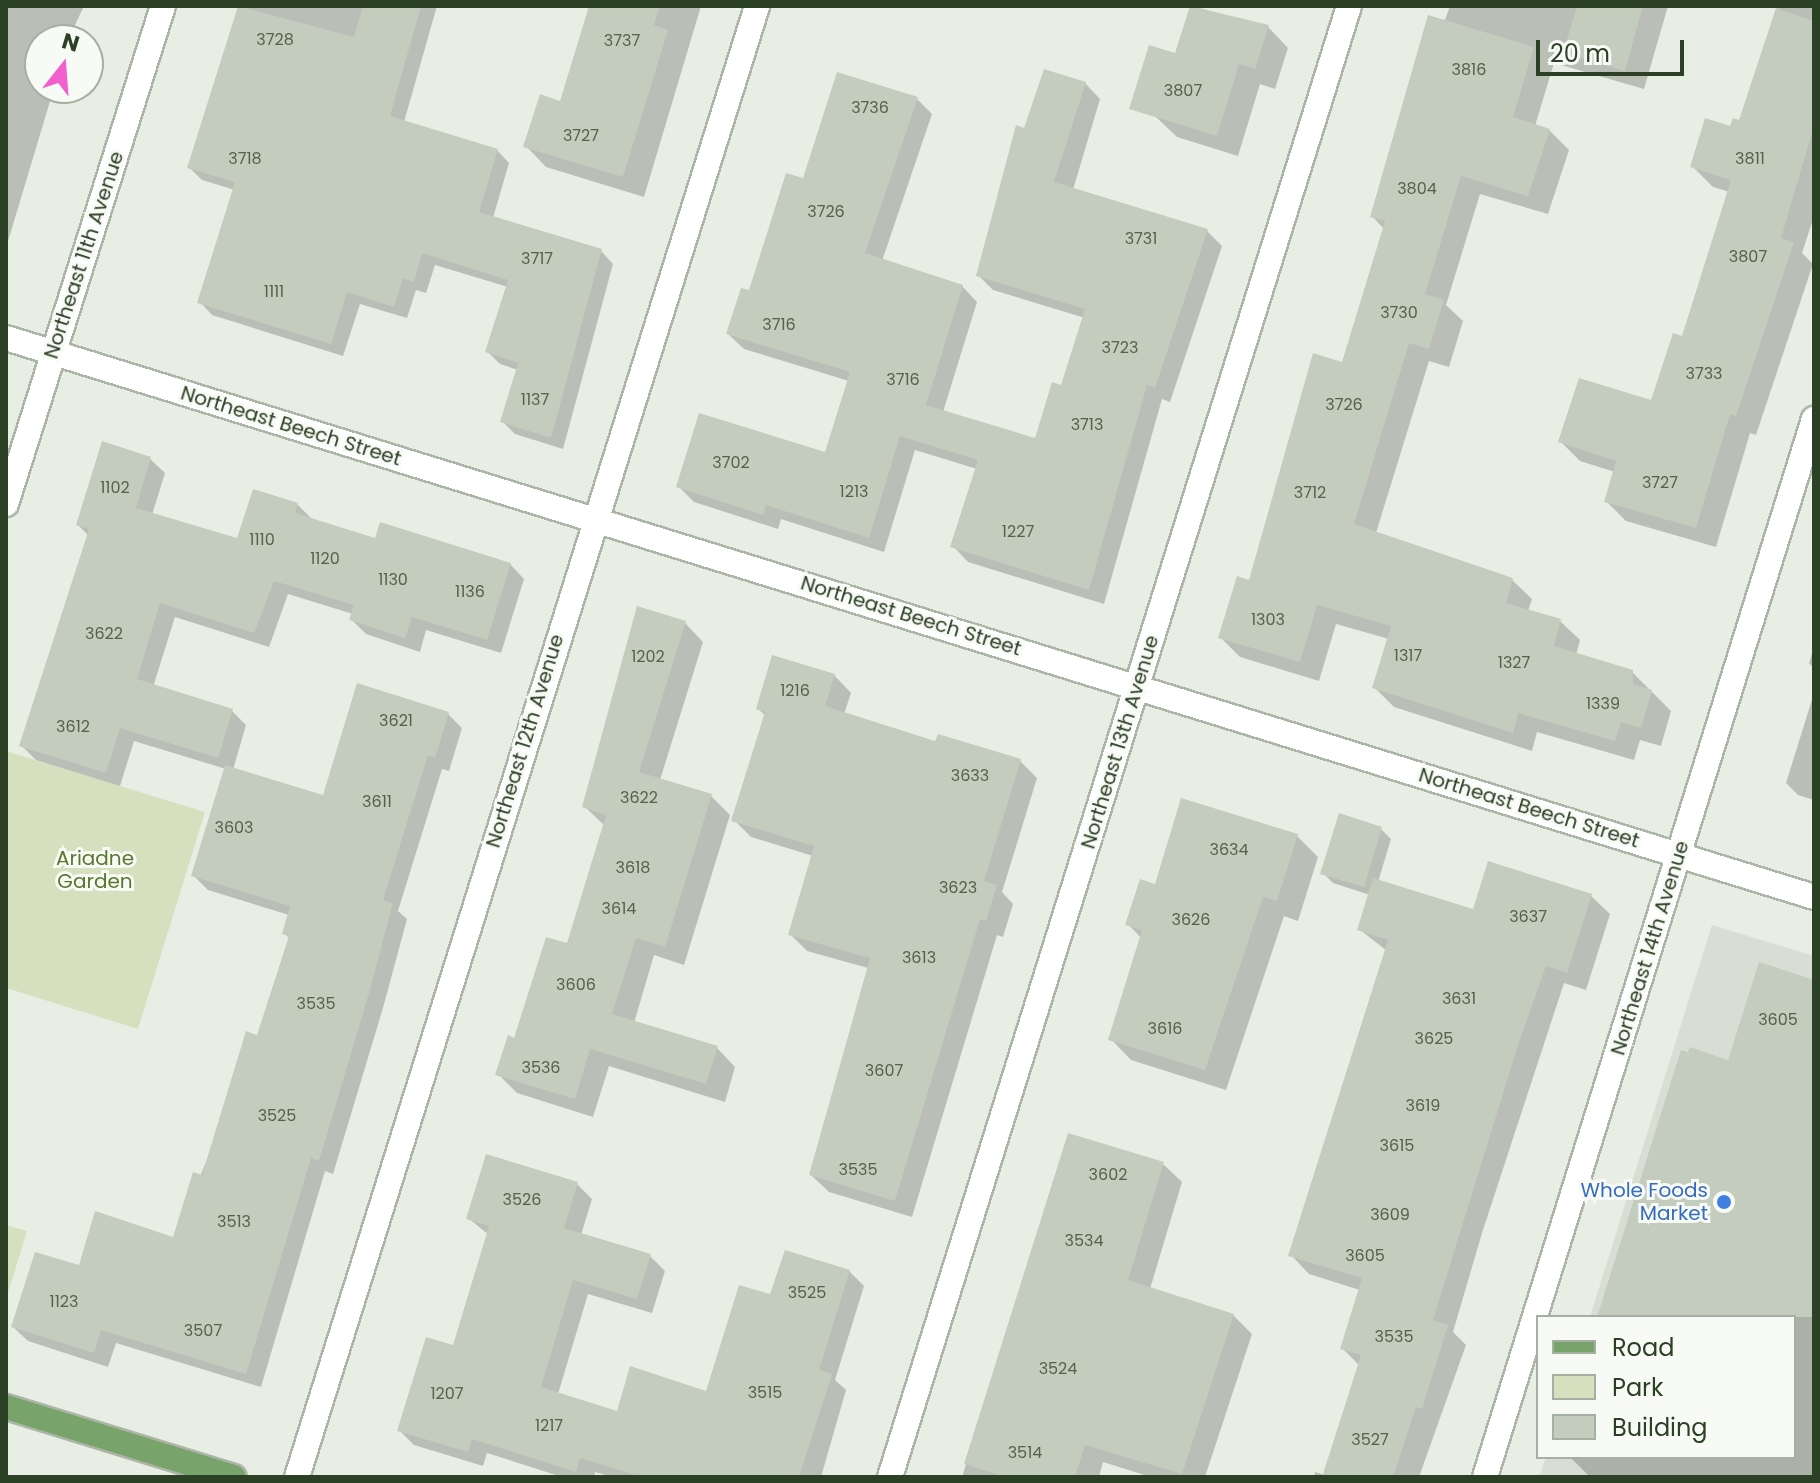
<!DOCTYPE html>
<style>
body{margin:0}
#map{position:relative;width:1820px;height:1483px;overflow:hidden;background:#e9eee5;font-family:Poppins,sans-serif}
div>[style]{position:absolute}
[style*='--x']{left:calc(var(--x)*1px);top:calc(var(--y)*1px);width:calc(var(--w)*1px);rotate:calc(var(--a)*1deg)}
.built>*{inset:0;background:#d8ded3}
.green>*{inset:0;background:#d6dfbe}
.shadow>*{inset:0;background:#0003}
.building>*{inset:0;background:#c3ccbd}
.roads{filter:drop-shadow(2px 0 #acb6a7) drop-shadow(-2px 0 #acb6a7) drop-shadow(0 2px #acb6a7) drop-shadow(0 -2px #acb6a7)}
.minor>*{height:24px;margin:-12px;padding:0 12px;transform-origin:12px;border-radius:12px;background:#fff}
.major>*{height:24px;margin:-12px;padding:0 12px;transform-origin:12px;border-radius:12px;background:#78a36a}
.dots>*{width:22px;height:22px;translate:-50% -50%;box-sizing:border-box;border:4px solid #f8faf6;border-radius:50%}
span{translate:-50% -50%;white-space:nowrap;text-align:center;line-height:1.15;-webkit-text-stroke:6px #f8faf6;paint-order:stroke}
.number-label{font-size:16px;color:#51634a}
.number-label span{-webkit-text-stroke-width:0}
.street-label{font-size:20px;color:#2b4024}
.park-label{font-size:20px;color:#5a772e}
.shop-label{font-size:20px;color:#366cbe}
.right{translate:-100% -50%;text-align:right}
.frame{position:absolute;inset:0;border:8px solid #2b4024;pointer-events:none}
.legend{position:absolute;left:1536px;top:1315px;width:260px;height:144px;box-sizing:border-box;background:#f8faf6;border:2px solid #a6b0a2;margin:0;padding:10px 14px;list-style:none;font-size:24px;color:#2b4024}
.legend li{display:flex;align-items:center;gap:16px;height:40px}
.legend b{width:40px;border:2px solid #a6b0a2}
.north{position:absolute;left:24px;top:24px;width:80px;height:80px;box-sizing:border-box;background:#f8faf6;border:2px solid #a6b0a2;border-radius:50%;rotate:17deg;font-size:22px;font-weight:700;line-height:32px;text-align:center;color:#2b4024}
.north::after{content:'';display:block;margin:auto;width:28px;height:36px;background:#f160cd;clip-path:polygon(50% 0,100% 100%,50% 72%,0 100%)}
.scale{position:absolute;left:1536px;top:40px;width:148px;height:36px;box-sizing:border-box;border:4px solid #2b4024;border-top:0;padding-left:10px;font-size:24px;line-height:28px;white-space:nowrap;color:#2b4024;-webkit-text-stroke:6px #f8faf6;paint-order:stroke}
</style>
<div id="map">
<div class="built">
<i style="clip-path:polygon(1712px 925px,1814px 956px,1814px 1477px,1539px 1477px,1546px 1457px,1794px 1457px,1794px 1317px,1590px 1317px)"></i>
</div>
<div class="green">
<i style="clip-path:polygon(6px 751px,205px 812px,138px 1029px,6px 988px)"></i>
<i style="clip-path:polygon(6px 1225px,27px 1231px,6px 1300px)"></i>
</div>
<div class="shadow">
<i style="clip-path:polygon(6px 6px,84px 6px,68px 40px,40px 40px,40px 88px,54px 88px,6px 248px)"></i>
<i style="clip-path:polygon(239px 6px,437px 6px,404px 122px,497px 150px,509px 163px,493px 218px,601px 251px,613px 264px,563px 449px,515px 434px,503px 422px,518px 370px,500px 364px,487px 351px,508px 287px,435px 265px,426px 293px,416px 290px,407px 318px,360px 304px,343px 356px,212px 315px,200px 302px,235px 190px,202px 180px,189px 167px)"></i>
<i style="clip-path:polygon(591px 6px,701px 6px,644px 197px,546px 167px,526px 146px,562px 103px)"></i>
<i style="clip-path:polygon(1192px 6px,1268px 27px,1288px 48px,1275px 89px,1260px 84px,1238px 156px,1177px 137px,1156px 117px)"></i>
<i style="clip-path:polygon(1450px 6px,1668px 6px,1644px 89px,1554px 63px,1535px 126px,1549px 130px,1569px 150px,1548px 214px,1480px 194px,1446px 305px,1463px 321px,1449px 367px,1429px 361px,1376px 533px,1512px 580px,1532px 599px,1528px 611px,1560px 621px,1580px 640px,1576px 655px,1632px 672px,1671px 711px,1661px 746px,1640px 740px,1634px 760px,1537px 732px,1532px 751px,1394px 707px,1374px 687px,1389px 639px,1336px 624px,1319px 681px,1240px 657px,1221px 638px,1250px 583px,1343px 364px,1384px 229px,1372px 216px)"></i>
<i style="clip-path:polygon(1779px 6px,1814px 6px,1814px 216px,1802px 253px,1813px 264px,1756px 435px,1750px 433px,1716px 547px,1626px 521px,1606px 501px,1615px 472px,1580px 461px,1560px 441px,1652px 403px,1683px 338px,1730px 192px,1713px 187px,1693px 167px,1741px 123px)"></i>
<i style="clip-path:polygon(1085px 83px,1100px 99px,1061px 230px,1207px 231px,1222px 246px,1170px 402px,1162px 399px,1104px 604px,968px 562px,953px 546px,977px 469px,915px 450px,884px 552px,781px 519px,778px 529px,694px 502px,679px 487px,827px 454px,849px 381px,744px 349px,728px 334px,804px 181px,917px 99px,932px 114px,882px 261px,962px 286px,977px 302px,943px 412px,1036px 440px,1063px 387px,1085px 318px,993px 290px,978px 275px,1026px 130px)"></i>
<i style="clip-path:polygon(150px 459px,165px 473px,152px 515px,238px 541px,297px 504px,312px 519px,377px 540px,510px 564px,524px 579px,501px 653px,426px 630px,420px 652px,366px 634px,352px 620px,353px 614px,288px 594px,269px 647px,175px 617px,153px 687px,232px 711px,246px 725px,233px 770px,325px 798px,448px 714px,462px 728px,449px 771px,442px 769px,398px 911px,407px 919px,383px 1008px,333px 1174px,325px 1171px,261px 1387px,116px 1343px,108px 1367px,28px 1341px,13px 1327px,80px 1268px,174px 1239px,258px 1037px,290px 939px,284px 933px,289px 915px,208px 890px,193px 875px,226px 769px,134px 741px,120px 786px,36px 760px,22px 746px,89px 536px,78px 525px)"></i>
<i style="clip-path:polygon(685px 623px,703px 642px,660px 780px,711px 796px,730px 815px,684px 965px,654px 955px,634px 1023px,717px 1048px,735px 1067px,725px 1102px,609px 1066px,593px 1117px,517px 1093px,498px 1074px,568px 946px,605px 826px,584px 806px)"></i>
<i style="clip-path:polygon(1814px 647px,1814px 668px,1809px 663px)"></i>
<i style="clip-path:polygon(834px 675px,851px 693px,844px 714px,937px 744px,1020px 761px,1037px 778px,1002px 892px,1013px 904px,1003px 937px,997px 935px,912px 1217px,829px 1192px,811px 1175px,868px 968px,807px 951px,790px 934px,813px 856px,751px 837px,734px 820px,766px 716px,758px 709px)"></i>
<i style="clip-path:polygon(1814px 693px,1814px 800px,1798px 795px,1786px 783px)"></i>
<i style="clip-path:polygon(1182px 801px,1297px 836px,1318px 857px,1298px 921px,1284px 916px,1226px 1090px,1131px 1060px,1111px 1039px,1141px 938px,1128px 924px,1156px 886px)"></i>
<i style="clip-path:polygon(1381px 829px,1391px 839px,1378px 882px,1474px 911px,1591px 896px,1610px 914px,1586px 990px,1564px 983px,1482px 1233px,1453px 1332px,1466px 1345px,1419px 1477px,1314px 1477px,1315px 1472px,1325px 1475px,1360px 1366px,1342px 1348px,1360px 1290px,1309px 1274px,1291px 1255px,1387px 951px,1359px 929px,1370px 895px,1333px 883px,1323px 873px)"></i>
<i style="clip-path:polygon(1814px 982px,1814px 1477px,1590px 1477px,1570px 1457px,1794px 1457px,1794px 1317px,1600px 1317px,1730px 1063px)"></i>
<i style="clip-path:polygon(1070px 1135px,1163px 1164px,1182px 1182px,1150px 1289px,1233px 1315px,1252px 1334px,1205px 1477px,1151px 1477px,1103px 1462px,1099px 1477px,962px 1477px)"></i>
<i style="clip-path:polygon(577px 1184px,592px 1199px,581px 1235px,650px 1256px,665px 1271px,652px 1313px,588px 1294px,558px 1394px,618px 1413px,707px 1393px,772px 1297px,849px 1271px,864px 1286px,835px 1380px,846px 1390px,821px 1477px,612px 1477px,595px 1472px,594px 1477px,562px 1477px,487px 1453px,483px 1466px,414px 1445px,399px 1430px,454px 1347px,489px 1235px,468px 1218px)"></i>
</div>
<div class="building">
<i style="clip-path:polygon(238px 6px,354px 37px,363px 6px,421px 6px,390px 116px,498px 149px,479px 212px,602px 249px,551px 438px,500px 422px,518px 363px,485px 352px,508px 280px,422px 253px,414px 282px,403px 278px,394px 307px,347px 292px,331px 344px,197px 303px,235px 182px,187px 168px)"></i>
<i style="clip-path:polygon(589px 6px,660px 6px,654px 25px,668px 30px,623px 177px,523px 147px,540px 94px,560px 101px)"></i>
<i style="clip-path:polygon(1190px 6px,1269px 25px,1255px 69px,1239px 64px,1217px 136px,1129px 109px,1149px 45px,1175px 53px)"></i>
<i style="clip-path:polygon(1577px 6px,1643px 6px,1625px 71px,1563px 53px)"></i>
<i style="clip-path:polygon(1776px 8px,1814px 21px,1814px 126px,1781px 238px,1794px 242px,1736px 416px,1730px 414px,1696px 528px,1604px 502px,1616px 461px,1558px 442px,1579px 378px,1651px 400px,1673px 333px,1682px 336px,1731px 180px,1690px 167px,1705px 118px,1730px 126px,1733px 118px,1739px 120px)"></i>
<i style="clip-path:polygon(1428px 15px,1534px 47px,1513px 117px,1550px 129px,1528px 196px,1461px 176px,1425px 294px,1444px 300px,1429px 349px,1409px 343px,1354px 524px,1513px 578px,1506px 603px,1561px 619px,1554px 646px,1633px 670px,1633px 684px,1652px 690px,1641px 728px,1621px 722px,1615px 741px,1518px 713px,1513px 733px,1372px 688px,1391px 626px,1317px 605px,1300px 662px,1218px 638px,1237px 576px,1249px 580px,1313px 353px,1342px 362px,1385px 221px,1370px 217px)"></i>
<i style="clip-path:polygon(1044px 69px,1086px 82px,1054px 182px,1208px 229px,1155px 388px,1147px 385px,1089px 590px,950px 547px,978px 460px,900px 436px,869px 538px,766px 505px,763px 515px,676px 487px,699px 413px,825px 452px,850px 372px,726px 334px,741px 288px,749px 290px,786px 173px,803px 178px,837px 72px,918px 97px,865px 253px,963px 285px,926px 405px,1035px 438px,1052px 382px,1061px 385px,1085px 309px,976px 276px,1016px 125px,1024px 128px)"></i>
<i style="clip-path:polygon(102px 441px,151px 457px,136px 508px,237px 538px,253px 489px,298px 503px,295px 513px,375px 538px,380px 522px,511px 563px,487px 640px,412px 617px,405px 638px,349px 620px,354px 605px,274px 581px,254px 633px,160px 603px,137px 679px,233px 709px,218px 758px,120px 728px,106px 773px,19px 746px,89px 529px,76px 525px)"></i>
<i style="clip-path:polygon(637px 606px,686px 621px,639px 772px,712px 794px,665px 947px,636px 938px,612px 1014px,718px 1046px,706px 1084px,590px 1049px,575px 1099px,495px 1075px,508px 1035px,514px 1038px,546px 937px,567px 943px,606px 815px,582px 807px)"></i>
<i style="clip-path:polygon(772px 655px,835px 674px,825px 706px,935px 741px,938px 734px,1021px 759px,984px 881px,997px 885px,986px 921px,980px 919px,895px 1201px,809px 1175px,870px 958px,788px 935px,814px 846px,731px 821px,765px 712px,756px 709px)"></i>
<i style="clip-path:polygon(357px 683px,449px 712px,435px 758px,428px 755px,383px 900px,393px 903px,369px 993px,319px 1161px,311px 1158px,246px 1374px,101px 1330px,94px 1353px,11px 1327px,35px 1252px,79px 1265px,95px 1211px,173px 1237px,193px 1172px,202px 1175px,246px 1031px,257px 1035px,289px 936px,282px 934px,290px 906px,191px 876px,225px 765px,323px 795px)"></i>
<i style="clip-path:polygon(1181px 798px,1298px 834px,1277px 901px,1263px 897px,1205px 1070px,1108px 1040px,1142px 930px,1125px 925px,1140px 879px,1155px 884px)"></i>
<i style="clip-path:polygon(1339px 813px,1382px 827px,1364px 887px,1320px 874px)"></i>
<i style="clip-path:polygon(1488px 861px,1592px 894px,1567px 973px,1546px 966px,1519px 1042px,1433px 1320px,1448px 1325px,1422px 1409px,1416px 1407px,1393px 1477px,1322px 1477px,1361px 1355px,1340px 1349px,1362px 1278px,1288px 1256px,1388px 940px,1357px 930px,1373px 878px,1473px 909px)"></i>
<i style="clip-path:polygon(1759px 962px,1814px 980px,1814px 1317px,1597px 1317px,1681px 1050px,1688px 1052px,1690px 1047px,1728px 1060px)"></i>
<i style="clip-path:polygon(1068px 1133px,1164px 1162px,1128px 1280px,1234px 1314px,1182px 1474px,1085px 1445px,1075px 1477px,1005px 1477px,964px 1464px)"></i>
<i style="clip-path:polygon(486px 1154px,578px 1182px,564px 1228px,651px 1254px,637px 1299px,573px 1280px,541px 1387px,617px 1411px,630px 1366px,706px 1391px,739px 1285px,770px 1294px,785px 1250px,850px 1270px,819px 1370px,832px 1374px,799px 1477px,642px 1477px,580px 1458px,576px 1472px,472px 1439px,468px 1452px,397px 1431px,426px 1337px,453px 1345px,489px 1226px,466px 1219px)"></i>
</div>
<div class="roads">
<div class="minor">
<i style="--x:6;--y:338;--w:1892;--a:17.18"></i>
<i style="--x:6;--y:504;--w:522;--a:-72.5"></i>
<i style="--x:297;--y:1477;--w:1541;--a:-72.63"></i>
<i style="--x:890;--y:1477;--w:1541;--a:-72.67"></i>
<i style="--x:1485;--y:1477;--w:1108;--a:-72.73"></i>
</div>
<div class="major">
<i style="--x:6;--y:1407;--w:238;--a:17.1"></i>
</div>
</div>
<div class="dots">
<i style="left:1724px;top:1202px;background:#3f7fe0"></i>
</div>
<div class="number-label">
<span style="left:275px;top:40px">3728</span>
<span style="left:622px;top:41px">3737</span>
<span style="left:1469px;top:70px">3816</span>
<span style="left:1183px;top:91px">3807</span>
<span style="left:870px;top:108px">3736</span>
<span style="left:581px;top:136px">3727</span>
<span style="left:245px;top:159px">3718</span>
<span style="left:1750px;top:159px">3811</span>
<span style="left:1417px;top:189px">3804</span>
<span style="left:826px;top:212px">3726</span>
<span style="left:1141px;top:239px">3731</span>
<span style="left:1748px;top:257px">3807</span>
<span style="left:537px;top:259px">3717</span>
<span style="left:274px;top:292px">1111</span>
<span style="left:1399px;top:313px">3730</span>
<span style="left:779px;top:325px">3716</span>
<span style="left:1120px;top:348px">3723</span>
<span style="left:1704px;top:374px">3733</span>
<span style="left:903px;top:380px">3716</span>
<span style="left:535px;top:400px">1137</span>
<span style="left:1344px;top:405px">3726</span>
<span style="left:1087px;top:425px">3713</span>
<span style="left:731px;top:463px">3702</span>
<span style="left:1660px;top:483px">3727</span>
<span style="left:115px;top:488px">1102</span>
<span style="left:854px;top:492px">1213</span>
<span style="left:1310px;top:493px">3712</span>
<span style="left:1018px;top:532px">1227</span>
<span style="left:262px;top:540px">1110</span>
<span style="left:325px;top:559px">1120</span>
<span style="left:393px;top:580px">1130</span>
<span style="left:470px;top:592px">1136</span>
<span style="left:1268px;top:620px">1303</span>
<span style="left:104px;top:634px">3622</span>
<span style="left:1408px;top:656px">1317</span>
<span style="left:648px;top:657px">1202</span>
<span style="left:1514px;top:663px">1327</span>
<span style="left:795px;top:691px">1216</span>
<span style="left:1603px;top:704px">1339</span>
<span style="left:396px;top:721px">3621</span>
<span style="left:73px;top:727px">3612</span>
<span style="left:970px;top:776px">3633</span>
<span style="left:639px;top:798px">3622</span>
<span style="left:377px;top:802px">3611</span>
<span style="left:234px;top:828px">3603</span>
<span style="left:1229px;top:850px">3634</span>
<span style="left:633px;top:868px">3618</span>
<span style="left:958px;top:888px">3623</span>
<span style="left:619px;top:909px">3614</span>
<span style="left:1528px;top:917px">3637</span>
<span style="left:1191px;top:920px">3626</span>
<span style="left:919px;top:958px">3613</span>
<span style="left:576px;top:985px">3606</span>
<span style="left:1459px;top:999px">3631</span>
<span style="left:316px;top:1004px">3535</span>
<span style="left:1778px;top:1020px">3605</span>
<span style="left:1165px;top:1029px">3616</span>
<span style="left:1434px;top:1039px">3625</span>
<span style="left:541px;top:1068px">3536</span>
<span style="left:884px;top:1071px">3607</span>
<span style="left:1423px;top:1106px">3619</span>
<span style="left:277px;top:1116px">3525</span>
<span style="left:1397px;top:1146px">3615</span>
<span style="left:858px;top:1170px">3535</span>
<span style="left:1108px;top:1175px">3602</span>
<span style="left:522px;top:1200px">3526</span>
<span style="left:1390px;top:1215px">3609</span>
<span style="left:234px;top:1222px">3513</span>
<span style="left:1084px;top:1241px">3534</span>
<span style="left:1365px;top:1256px">3605</span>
<span style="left:807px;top:1293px">3525</span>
<span style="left:64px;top:1302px">1123</span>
<span style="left:203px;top:1331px">3507</span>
<span style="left:1394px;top:1337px">3535</span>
<span style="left:1058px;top:1369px">3524</span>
<span style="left:765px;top:1393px">3515</span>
<span style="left:447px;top:1394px">1207</span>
<span style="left:549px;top:1426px">1217</span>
<span style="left:1370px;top:1440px">3527</span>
<span style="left:1025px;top:1453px">3514</span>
</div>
<div class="street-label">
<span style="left:84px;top:255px;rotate:-72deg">Northeast 11th Avenue</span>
<span style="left:291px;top:426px;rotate:17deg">Northeast Beech Street</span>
<span style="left:911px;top:616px;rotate:17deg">Northeast Beech Street</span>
<span style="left:525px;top:741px;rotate:-73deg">Northeast 12th Avenue</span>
<span style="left:1120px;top:742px;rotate:-73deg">Northeast 13th Avenue</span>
<span style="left:1529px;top:808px;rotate:17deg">Northeast Beech Street</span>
<span style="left:1650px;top:948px;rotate:-73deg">Northeast 14th Avenue</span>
</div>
<div class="park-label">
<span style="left:95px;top:870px">Ariadne<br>Garden</span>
</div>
<div class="shop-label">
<span class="right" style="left:1708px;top:1202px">Whole Foods<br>Market</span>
</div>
<div class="frame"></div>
<ul class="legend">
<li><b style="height:10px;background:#78a36a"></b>Road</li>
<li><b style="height:22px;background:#d6dfbe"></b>Park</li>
<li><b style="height:22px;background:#c3ccbd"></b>Building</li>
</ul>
<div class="north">N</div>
<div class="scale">20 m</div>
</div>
